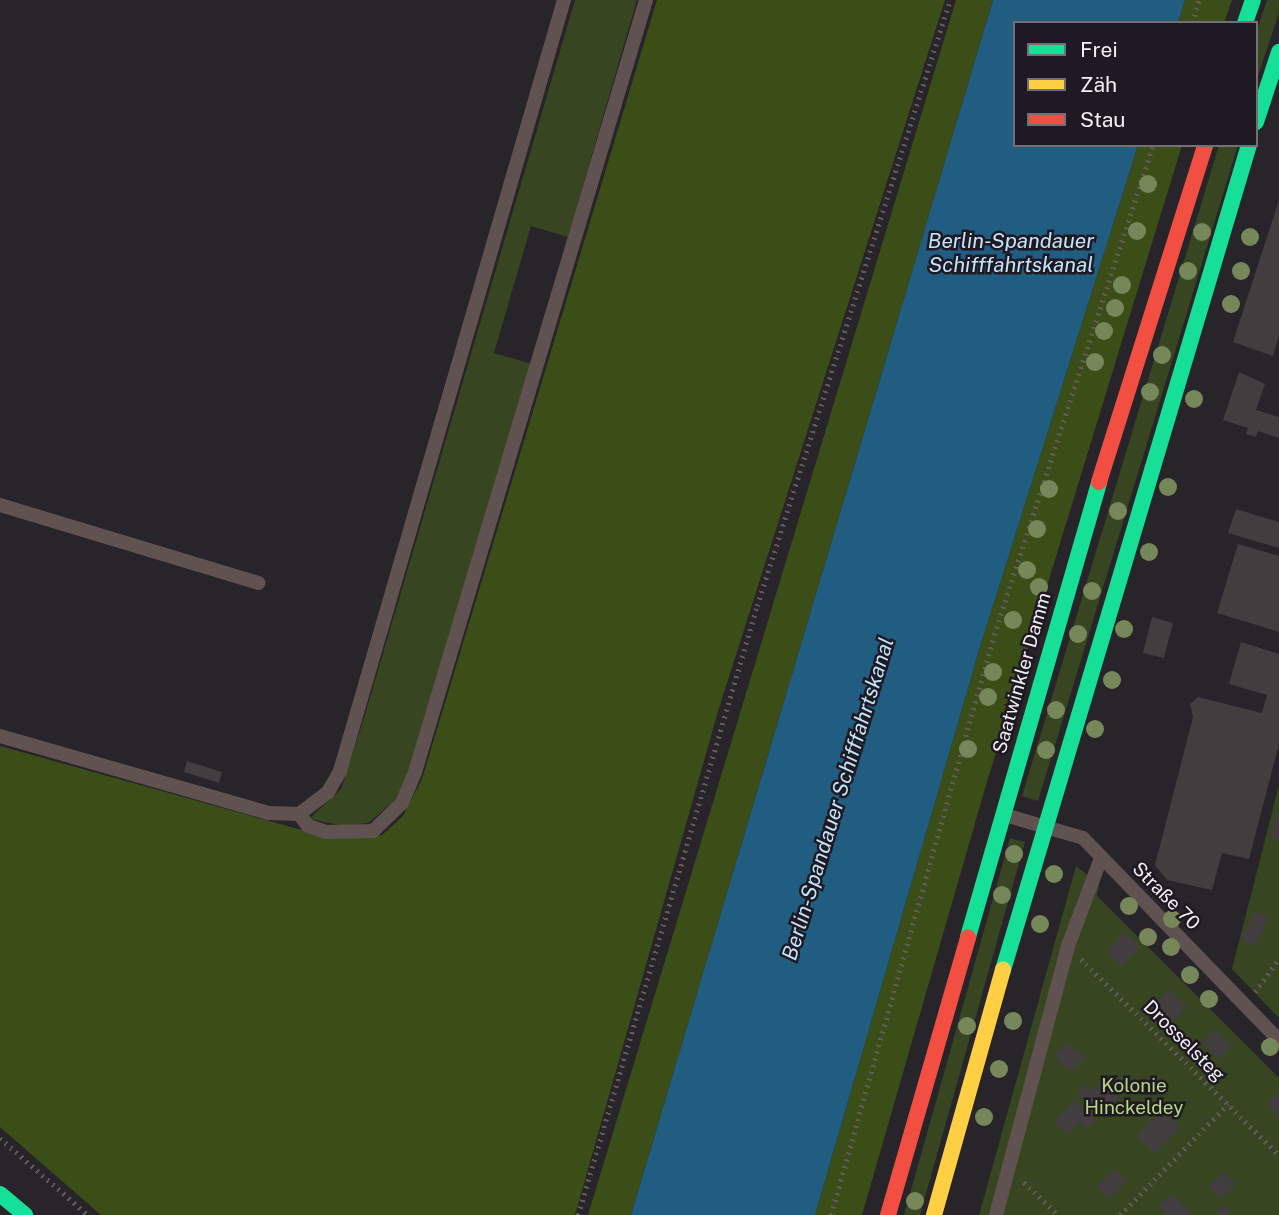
<!DOCTYPE html>
<meta charset="utf-8">
<style>
body{margin:0}
#map{position:relative;width:1279px;height:1215px;overflow:hidden;background:#27242a;font-family:"Public Sans",sans-serif}
div>[style]{position:absolute}
[style*='--x']{left:calc(var(--x)*1px);top:calc(var(--y)*1px);width:calc(var(--w)*1px);rotate:calc(var(--a)*1deg)}
.green>*{inset:0;background:#374520}
.forest>*{inset:0;background:#3c4e18}
.water>*{inset:0;background:#205d80}
.building>*{inset:0;background:#423e40}
.path>*{height:4.5px;margin-top:-2.25px;transform-origin:0;background:repeating-linear-gradient(90deg,#63595a 0 2px,transparent 0 7px)}
.lane>*{height:14px;margin:-7px;padding:0 7px;transform-origin:7px;border-radius:7px;background:#615252}
.fast>*{height:16px;margin:-8px;padding:0 8px;transform-origin:8px;border-radius:8px;background:#16e098}
.slow>*{height:16px;margin:-8px;padding:0 8px;transform-origin:8px;border-radius:8px;background:#ffcf43}
.jam>*{height:16px;margin:-8px;padding:0 8px;transform-origin:8px;border-radius:8px;background:#f24e42}
.trees>*{width:18px;height:18px;margin:-9px;border-radius:50%;background:#768859}
span{translate:-50% -50%;white-space:nowrap;text-align:center;line-height:1.15;-webkit-text-stroke:5px #1e1922;paint-order:stroke}
.street-label{font-size:19px;color:#f4f0f7}
.park-label{font-size:19px;color:#b7d980}
.water-label{font-size:21px;color:#c3e5fc;font-style:italic}
.legend{position:absolute;left:1013px;top:21px;width:245px;height:126px;box-sizing:border-box;background:#1e1922;border:2px solid #746f77;margin:0;padding:9px 12px;list-style:none;font-size:21px;color:#f4f0f7}
.legend li{display:flex;align-items:center;gap:14px;height:35px}
.legend b{width:35px;border:2px solid #746f77}
</style>
<div id="map">
<div class="green">
<i style="clip-path:polygon(575px 0,637px 0,568px 237px,531px 226px,494px 353px,532px 364px,409px 769px,398px 798px,368px 823px,344px 826px,309px 819px,341px 789px,364px 718px)"></i>
<i style="clip-path:polygon(1267px 0,1279px 0,1279px 13px,1256px 82px,1256px 33px)"></i>
<i style="clip-path:polygon(1219px 145px,1238px 145px,1038px 801px,1022px 796px)"></i>
<i style="clip-path:polygon(1279px 785px,1279px 1018px,1232px 969px)"></i>
<i style="clip-path:polygon(1010px 838px,1025px 842px,920px 1215px,904px 1215px)"></i>
<i style="clip-path:polygon(1076px 866px,1099px 884px,1097px 896px,1279px 1078px,1279px 1215px,979px 1215px)"></i>
</div>
<div class="forest">
<i style="clip-path:polygon(657px 0,945px 0,719px 708px,575px 1215px,101px 1215px,0 1127px,0 746px,334px 839px,382px 835px,403px 816px,422px 779px)"></i>
<i style="clip-path:polygon(956px 0,993px 0,631px 1215px,588px 1215px)"></i>
<i style="clip-path:polygon(1185px 0,1232px 0,1224px 23px,1178px 23px)"></i>
<i style="clip-path:polygon(1138px 145px,1182px 145px,986px 785px,862px 1215px,815px 1215px,980px 647px)"></i>
</div>
<div class="water">
<i style="clip-path:polygon(993px 0,1185px 0,1178px 23px,1015px 23px,1015px 145px,1138px 145px,980px 647px,815px 1215px,631px 1215px)"></i>
</div>
<div class="building">
<i style="clip-path:polygon(1279px 200px,1279px 336px,1273px 356px,1233px 342px)"></i>
<i style="clip-path:polygon(1239px 372px,1265px 384px,1256px 410px,1279px 417px,1279px 438px,1258px 431px,1256px 437px,1246px 434px,1248px 428px,1223px 420px)"></i>
<i style="clip-path:polygon(1236px 509px,1279px 522px,1279px 548px,1228px 533px)"></i>
<i style="clip-path:polygon(1238px 544px,1279px 556px,1279px 632px,1217px 613px)"></i>
<i style="clip-path:polygon(1152px 617px,1173px 623px,1164px 658px,1143px 653px)"></i>
<i style="clip-path:polygon(1241px 642px,1279px 654px,1279px 744px,1249px 859px,1222px 853px,1212px 890px,1167px 880px,1155px 865px,1193px 717px,1190px 704px,1198px 697px,1262px 713px,1267px 695px,1229px 684px)"></i>
<i style="clip-path:polygon(187px 761px,222px 772px,219px 783px,184px 772px)"></i>
<i style="clip-path:polygon(1279px 809px,1279px 840px,1270px 837px)"></i>
<i style="clip-path:polygon(1255px 911px,1269px 917px,1255px 946px,1241px 939px)"></i>
<i style="clip-path:polygon(1125px 932px,1140px 947px,1121px 967px,1106px 952px)"></i>
<i style="clip-path:polygon(1169px 989px,1187px 1007px,1174px 1021px,1156px 1003px)"></i>
<i style="clip-path:polygon(1215px 1029px,1232px 1046px,1219px 1059px,1202px 1042px)"></i>
<i style="clip-path:polygon(1066px 1044px,1086px 1057px,1070px 1072px,1054px 1055px)"></i>
<i style="clip-path:polygon(1101px 1081px,1118px 1098px,1099px 1116px,1077px 1093px,1085px 1085px,1091px 1091px)"></i>
<i style="clip-path:polygon(1279px 1092px,1279px 1117px,1266px 1104px)"></i>
<i style="clip-path:polygon(1075px 1100px,1096px 1120px,1087px 1129px,1080px 1122px,1067px 1135px,1054px 1122px)"></i>
<i style="clip-path:polygon(1162px 1109px,1181px 1127px,1155px 1154px,1137px 1136px)"></i>
<i style="clip-path:polygon(1114px 1169px,1127px 1181px,1109px 1199px,1097px 1187px)"></i>
<i style="clip-path:polygon(1223px 1172px,1236px 1184px,1221px 1199px,1209px 1187px)"></i>
<i style="clip-path:polygon(1172px 1194px,1192px 1213px,1190px 1215px,1167px 1215px,1158px 1207px)"></i>
<i style="clip-path:polygon(1225px 1205px,1231px 1211px,1226px 1215px,1213px 1213px)"></i>
</div>
<div class="path">
<i style="--x:1192;--y:23;--w:24;--a:-73"></i>
<i style="--x:1081;--y:959;--w:279;--a:44.7"></i>
<i style="--x:1255;--y:992;--w:41;--a:-54"></i>
<i style="--x:0;--y:1138;--w:117;--a:41.2"></i>
<i style="--x:1024;--y:1182;--w:47;--a:44.1"></i>
<i style="--x:578;--y:1215;--w:635;--a:-73.62"></i>
<i style="--x:757;--y:606;--w:636;--a:-72.33"></i>
<i style="--x:831;--y:1215;--w:602;--a:-74.3"></i>
<i style="--x:994;--y:635;--w:515;--a:-72.02"></i>
<i style="--x:1120;--y:1215;--w:155;--a:-45.8"></i>
</div>
<div class="lane">
<i style="--x:0;--y:505;--w:270;--a:16.8"></i>
<i style="--x:0;--y:736;--w:279;--a:16"></i>
<i style="--x:268;--y:813;--w:31;--a:2"></i>
<i style="--x:299;--y:814;--w:36;--a:-37"></i>
<i style="--x:328;--y:792;--w:24;--a:-60"></i>
<i style="--x:340;--y:771;--w:803;--a:-73.8"></i>
<i style="--x:299;--y:814;--w:15;--a:53"></i>
<i style="--x:308;--y:826;--w:19;--a:18"></i>
<i style="--x:326;--y:832;--w:47;--a:-1.2"></i>
<i style="--x:373;--y:831;--w:40;--a:-44"></i>
<i style="--x:402;--y:803;--w:34;--a:-67"></i>
<i style="--x:415;--y:772;--w:806;--a:-73.34"></i>
<i style="--x:1005;--y:815;--w:81;--a:16.4"></i>
<i style="--x:1083;--y:838;--w:281;--a:45.9"></i>
<i style="--x:996;--y:1215;--w:278;--a:-75"></i>
<i style="--x:1068;--y:946;--w:94;--a:-69.4"></i>
</div>
<div class="fast">
<i style="--x:1245;--y:23;--w:24;--a:-71"></i>
<i style="--x:1256;--y:122;--w:74;--a:-71.8"></i>
<i style="--x:968;--y:937;--w:473;--a:-73.9"></i>
<i style="--x:1003;--y:970;--w:861;--a:-73.4"></i>
<i style="--x:0;--y:1194;--w:33;--a:40"></i>
</div>
<div class="slow">
<i style="--x:934;--y:1215;--w:255;--a:-74.3"></i>
</div>
<div class="jam">
<i style="--x:1099;--y:482;--w:353;--a:-72.5"></i>
<i style="--x:888;--y:1215;--w:289;--a:-73.9"></i>
</div>
<div class="trees">
<i style="left:1148px;top:184px"></i>
<i style="left:1137px;top:231px"></i>
<i style="left:1202px;top:232px"></i>
<i style="left:1250px;top:237px"></i>
<i style="left:1188px;top:271px"></i>
<i style="left:1241px;top:271px"></i>
<i style="left:1122px;top:285px"></i>
<i style="left:1231px;top:304px"></i>
<i style="left:1115px;top:308px"></i>
<i style="left:1104px;top:331px"></i>
<i style="left:1162px;top:355px"></i>
<i style="left:1095px;top:362px"></i>
<i style="left:1150px;top:392px"></i>
<i style="left:1194px;top:399px"></i>
<i style="left:1168px;top:487px"></i>
<i style="left:1049px;top:489px"></i>
<i style="left:1118px;top:511px"></i>
<i style="left:1037px;top:529px"></i>
<i style="left:1149px;top:552px"></i>
<i style="left:1027px;top:570px"></i>
<i style="left:1039px;top:587px"></i>
<i style="left:1092px;top:591px"></i>
<i style="left:1013px;top:620px"></i>
<i style="left:1124px;top:629px"></i>
<i style="left:1078px;top:634px"></i>
<i style="left:993px;top:672px"></i>
<i style="left:1112px;top:680px"></i>
<i style="left:988px;top:697px"></i>
<i style="left:1056px;top:710px"></i>
<i style="left:1095px;top:729px"></i>
<i style="left:968px;top:749px"></i>
<i style="left:1046px;top:750px"></i>
<i style="left:1014px;top:854px"></i>
<i style="left:1054px;top:874px"></i>
<i style="left:1002px;top:895px"></i>
<i style="left:1129px;top:906px"></i>
<i style="left:1172px;top:919px"></i>
<i style="left:1040px;top:924px"></i>
<i style="left:1148px;top:937px"></i>
<i style="left:1171px;top:947px"></i>
<i style="left:1190px;top:975px"></i>
<i style="left:1209px;top:999px"></i>
<i style="left:1013px;top:1021px"></i>
<i style="left:967px;top:1026px"></i>
<i style="left:1270px;top:1047px"></i>
<i style="left:999px;top:1069px"></i>
<i style="left:984px;top:1117px"></i>
<i style="left:915px;top:1201px"></i>
</div>
<div class="street-label">
<span style="left:1022px;top:673px;rotate:-74deg">Saatwinkler Damm</span>
<span style="left:1166px;top:896px;rotate:45deg">Straße 70</span>
<span style="left:1184px;top:1041px;rotate:45deg">Drosselsteg</span>
</div>
<div class="park-label">
<span style="left:1134px;top:1097px">Kolonie<br>Hinckeldey</span>
</div>
<div class="water-label">
<span style="left:1011px;top:253px">Berlin-Spandauer<br>Schifffahrtskanal</span>
<span style="left:838px;top:799px;rotate:-73deg">Berlin-Spandauer Schifffahrtskanal</span>
</div>
<ul class="legend">
<li><b style="height:9px;background:#16e098"></b>Frei</li>
<li><b style="height:9px;background:#ffcf43"></b>Zäh</li>
<li><b style="height:9px;background:#f24e42"></b>Stau</li>
</ul>
</div>
